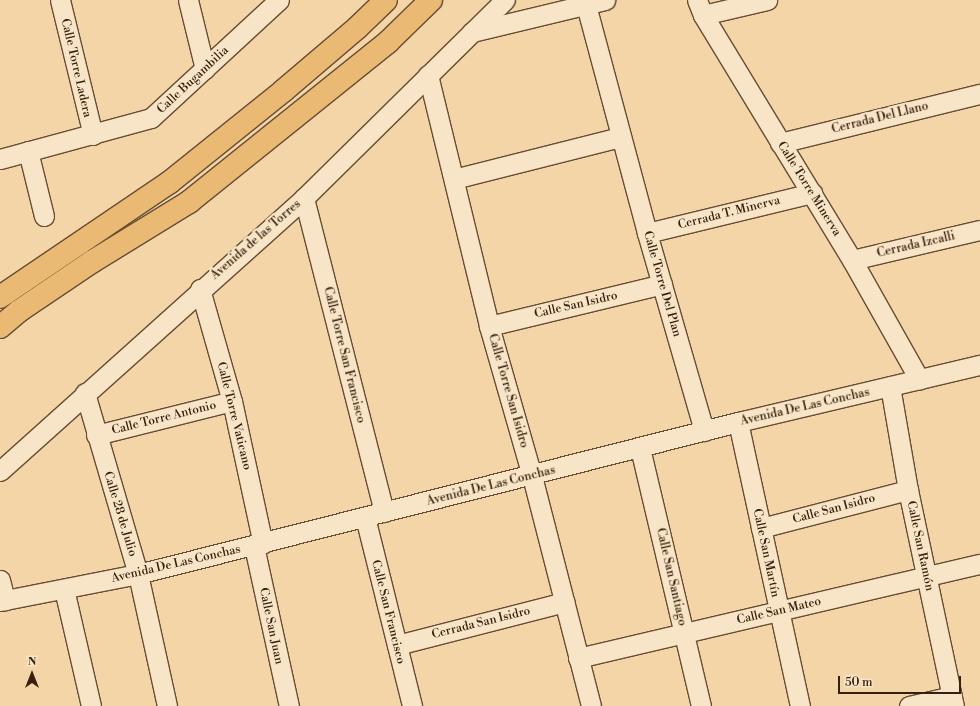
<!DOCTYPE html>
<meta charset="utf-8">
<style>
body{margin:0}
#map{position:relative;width:980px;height:706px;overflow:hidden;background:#f4d5a7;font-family:"Libre Bodoni",serif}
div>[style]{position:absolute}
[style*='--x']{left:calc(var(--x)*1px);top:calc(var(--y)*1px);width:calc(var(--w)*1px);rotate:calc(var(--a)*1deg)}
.roads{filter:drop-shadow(1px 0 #664d34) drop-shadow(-1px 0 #664d34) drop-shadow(0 1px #664d34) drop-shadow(0 -1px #664d34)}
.minor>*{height:19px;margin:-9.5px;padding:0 9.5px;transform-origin:9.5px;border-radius:9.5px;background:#f8e4c6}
.highway>*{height:22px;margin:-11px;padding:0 11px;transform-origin:11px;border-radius:11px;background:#eaba74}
span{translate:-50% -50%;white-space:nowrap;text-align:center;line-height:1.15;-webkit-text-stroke:4px #f8e4c6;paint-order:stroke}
.street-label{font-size:12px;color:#36200d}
.north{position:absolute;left:12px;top:654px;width:40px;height:40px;-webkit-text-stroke:3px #f8e4c6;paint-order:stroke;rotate:0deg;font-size:11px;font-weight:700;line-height:16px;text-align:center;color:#36200d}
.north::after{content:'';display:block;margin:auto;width:14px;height:18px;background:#36200d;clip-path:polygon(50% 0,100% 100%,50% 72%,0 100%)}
.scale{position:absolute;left:838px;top:676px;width:123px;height:18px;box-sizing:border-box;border:2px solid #36200d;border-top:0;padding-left:5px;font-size:12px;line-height:14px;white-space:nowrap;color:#36200d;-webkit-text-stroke:3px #f8e4c6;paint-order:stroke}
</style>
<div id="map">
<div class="roads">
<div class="minor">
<i style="--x:60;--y:0;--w:139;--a:76.3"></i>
<i style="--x:188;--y:0;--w:71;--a:76.2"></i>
<i style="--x:697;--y:0;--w:16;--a:68"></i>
<i style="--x:703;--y:15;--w:287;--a:58.7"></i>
<i style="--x:852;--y:260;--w:137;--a:60.6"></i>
<i style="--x:586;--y:5;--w:236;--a:75"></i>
<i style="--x:647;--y:233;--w:206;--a:73.9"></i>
<i style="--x:703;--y:15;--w:66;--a:-13.2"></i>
<i style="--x:472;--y:32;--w:137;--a:-13.5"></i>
<i style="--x:428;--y:75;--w:258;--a:76.3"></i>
<i style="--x:489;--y:326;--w:156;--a:74"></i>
<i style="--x:532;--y:476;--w:237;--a:75.6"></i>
<i style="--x:780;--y:143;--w:206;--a:-13.8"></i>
<i style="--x:28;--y:151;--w:67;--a:76.2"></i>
<i style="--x:0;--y:159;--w:156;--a:-15.2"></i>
<i style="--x:151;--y:118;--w:174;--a:-42.7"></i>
<i style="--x:454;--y:179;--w:171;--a:-14.2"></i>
<i style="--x:304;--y:198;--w:324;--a:75.7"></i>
<i style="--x:647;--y:233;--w:170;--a:-13.6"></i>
<i style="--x:852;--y:260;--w:131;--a:-13.2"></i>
<i style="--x:200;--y:289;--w:116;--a:74.1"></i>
<i style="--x:232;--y:401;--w:146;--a:77.8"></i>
<i style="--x:489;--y:326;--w:178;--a:-13.6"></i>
<i style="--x:890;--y:386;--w:106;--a:80.2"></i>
<i style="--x:908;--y:490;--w:221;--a:78"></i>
<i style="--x:85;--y:393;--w:189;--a:73.7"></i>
<i style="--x:138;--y:574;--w:135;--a:77.6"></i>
<i style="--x:738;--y:422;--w:291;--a:77.7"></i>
<i style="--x:96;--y:435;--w:140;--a:-14"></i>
<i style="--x:640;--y:448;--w:265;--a:76.7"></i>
<i style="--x:0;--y:471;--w:409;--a:-41.9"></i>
<i style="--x:304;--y:198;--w:282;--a:-44.6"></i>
<i style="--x:365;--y:517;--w:195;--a:76"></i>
<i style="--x:761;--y:528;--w:152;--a:-14.5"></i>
<i style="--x:254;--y:546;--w:164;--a:77.7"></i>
<i style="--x:0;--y:580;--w:21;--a:76"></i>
<i style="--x:64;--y:589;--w:120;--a:77"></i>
<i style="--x:0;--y:601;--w:141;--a:-11.1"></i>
<i style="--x:138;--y:574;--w:619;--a:-14.22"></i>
<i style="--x:738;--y:422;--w:249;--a:-13.3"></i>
<i style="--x:397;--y:645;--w:173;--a:-14.4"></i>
<i style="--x:578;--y:658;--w:413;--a:-13.2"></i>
<i style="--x:909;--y:706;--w:44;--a:-13.1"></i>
</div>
<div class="highway">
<i style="--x:0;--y:297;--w:205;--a:-34.1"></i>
<i style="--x:170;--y:182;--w:145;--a:-38.8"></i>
<i style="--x:283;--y:91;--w:97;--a:-40.4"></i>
<i style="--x:357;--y:28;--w:40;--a:-44"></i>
<i style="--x:0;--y:327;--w:25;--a:-40"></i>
<i style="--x:19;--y:311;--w:89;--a:-34"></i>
<i style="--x:93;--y:261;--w:113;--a:-31.6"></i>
<i style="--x:189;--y:202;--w:255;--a:-38.8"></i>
<i style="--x:388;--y:42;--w:60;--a:-44.3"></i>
</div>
</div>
<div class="street-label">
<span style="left:76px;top:68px;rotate:77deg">Calle Torre Ladera</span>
<span style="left:193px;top:80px;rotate:-43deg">Calle Bugambilia</span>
<span style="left:880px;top:118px;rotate:-14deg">Cerrada Del Llano</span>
<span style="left:809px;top:189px;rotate:58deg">Calle Torre Minerva</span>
<span style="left:729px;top:213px;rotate:-14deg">Cerrada T. Minerva</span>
<span style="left:256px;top:240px;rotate:-41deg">Avenida de las Torres</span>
<span style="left:916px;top:245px;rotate:-13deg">Cerrada Izcalli</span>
<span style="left:662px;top:284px;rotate:74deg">Calle Torre Del Plan</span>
<span style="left:576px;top:305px;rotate:-13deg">Calle San Isidro</span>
<span style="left:344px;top:355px;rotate:76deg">Calle Torre San Francisco</span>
<span style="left:508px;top:391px;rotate:74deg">Calle Torre San Isidro</span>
<span style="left:805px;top:407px;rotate:-13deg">Avenida De Las Conchas</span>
<span style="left:234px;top:416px;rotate:76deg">Calle Torre Vaticano</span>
<span style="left:164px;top:418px;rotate:-14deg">Calle Torre Antonio</span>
<span style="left:491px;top:486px;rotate:-14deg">Avenida De Las Conchas</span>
<span style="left:834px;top:509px;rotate:-15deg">Calle San Isidro</span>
<span style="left:120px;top:514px;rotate:73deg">Calle 28 de Julio</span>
<span style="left:920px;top:546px;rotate:78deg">Calle San Ramón</span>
<span style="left:766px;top:553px;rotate:78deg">Calle San Martín</span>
<span style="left:176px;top:564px;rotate:-13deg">Avenida De Las Conchas</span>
<span style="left:671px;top:577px;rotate:77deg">Calle San Santiago</span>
<span style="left:779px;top:611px;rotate:-13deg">Calle San Mateo</span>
<span style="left:388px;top:612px;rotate:76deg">Calle San Francisco</span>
<span style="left:481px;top:623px;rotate:-14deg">Cerrada San Isidro</span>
<span style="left:271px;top:626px;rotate:78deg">Calle San Juan</span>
</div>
<div class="north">N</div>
<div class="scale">50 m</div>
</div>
